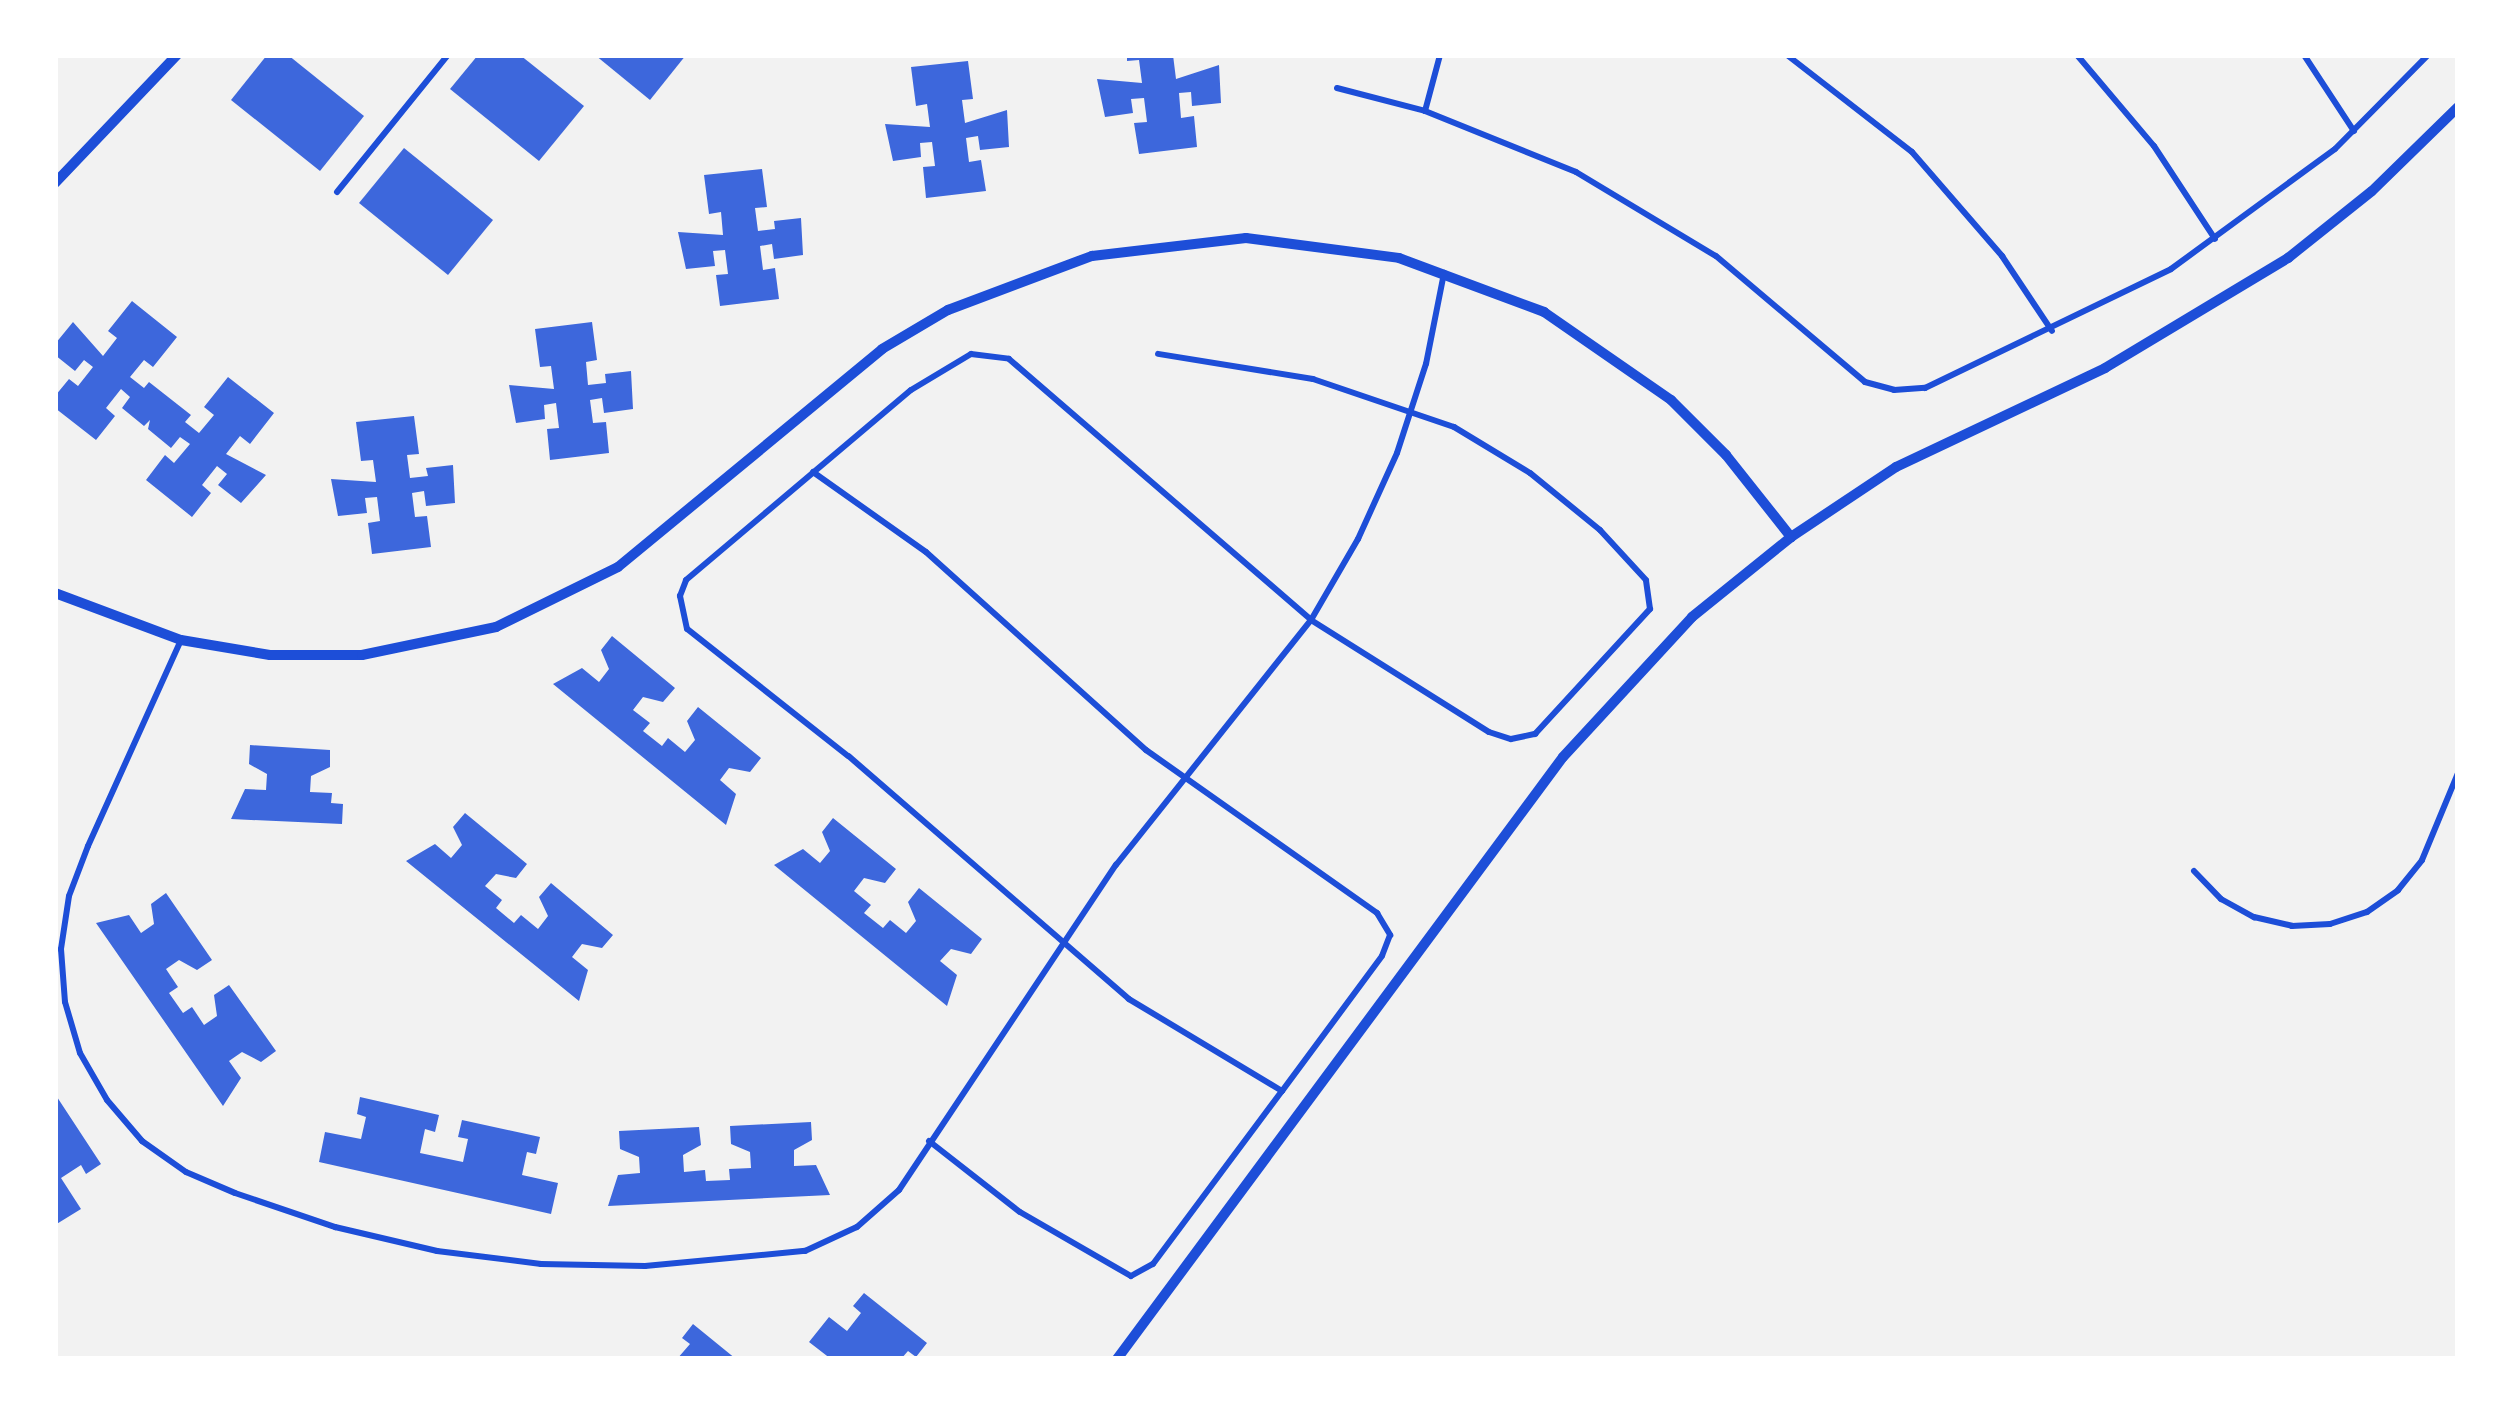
<!DOCTYPE html>
<style>
body{margin:0}
#map{position:relative;width:2513px;height:1414px;overflow:hidden;background:#f2f2f2;font-family:Literata,serif}
div>[style]{position:absolute}
[style*='--x']{left:calc(var(--x)*1px);top:calc(var(--y)*1px);width:calc(var(--w)*1px);rotate:calc(var(--a)*1deg)}
.building>*{inset:0;background:#3d67dc}
.service>*{height:6px;margin:-3px;padding:0 3px;transform-origin:3px;border-radius:3px;background:#1d4ed8}
.minor>*{height:10px;margin:-5px;padding:0 5px;transform-origin:5px;border-radius:5px;background:#1d4ed8}
span{translate:-50% -50%;white-space:nowrap;text-align:center;line-height:1.15;-webkit-text-stroke:10px #fff;paint-order:stroke}
.frame{position:absolute;inset:0;border:58px solid #fff;pointer-events:none}
</style>
<div id="map">
<div class="building">
<i style="clip-path:polygon(267px 55px,288px 55px,364px 116px,320px 171px,231px 100px)"></i>
<i style="clip-path:polygon(478px 55px,520px 55px,584px 106px,539px 161px,450px 89px)"></i>
<i style="clip-path:polygon(595px 55px,686px 55px,650px 100px)"></i>
<i style="clip-path:polygon(1127px 55px,1173px 55px,1176px 79px,1219px 65px,1221px 103px,1192px 106px,1191px 92px,1179px 93px,1181px 118px,1194px 116px,1197px 147px,1139px 154px,1134px 123px,1147px 122px,1144px 98px,1131px 99px,1133px 113px,1105px 117px,1097px 79px,1142px 83px,1139px 60px,1127px 61px)"></i>
<i style="clip-path:polygon(968px 61px,973px 99px,962px 100px,965px 123px,1007px 110px,1009px 147px,980px 150px,978px 136px,966px 138px,969px 162px,981px 160px,986px 191px,926px 198px,923px 167px,935px 166px,932px 142px,920px 143px,921px 157px,893px 161px,885px 124px,930px 127px,927px 104px,916px 106px,911px 67px)"></i>
<i style="clip-path:polygon(404px 148px,493px 220px,448px 275px,359px 203px)"></i>
<i style="clip-path:polygon(762px 169px,767px 207px,755px 208px,758px 231px,775px 229px,774px 221px,801px 218px,803px 255px,774px 259px,772px 244px,760px 246px,763px 270px,775px 268px,779px 299px,720px 306px,716px 275px,728px 274px,725px 250px,713px 251px,715px 266px,686px 269px,678px 232px,723px 235px,721px 212px,709px 214px,704px 175px)"></i>
<i style="clip-path:polygon(132px 301px,177px 337px,153px 367px,144px 360px,130px 377px,144px 388px,149px 382px,191px 415px,185px 422px,199px 433px,214px 415px,204px 407px,228px 377px,274px 413px,250px 444px,240px 436px,226px 454px,266px 475px,241px 503px,218px 485px,227px 474px,217px 466px,202px 485px,211px 493px,192px 517px,146px 480px,165px 455px,174px 463px,190px 444px,180px 437px,171px 448px,148px 429px,150px 420px,144px 426px,122px 408px,130px 397px,121px 389px,106px 408px,115px 416px,96px 440px,55px 408px,55px 396px,69px 379px,78px 386px,93px 367px,84px 360px,75px 371px,55px 355px,55px 344px,73px 322px,103px 356px,117px 338px,108px 331px)"></i>
<i style="clip-path:polygon(592px 322px,597px 360px,586px 362px,588px 385px,606px 383px,605px 374px,631px 371px,633px 409px,604px 413px,602px 398px,590px 400px,593px 423px,606px 422px,609px 453px,550px 460px,547px 429px,559px 428px,556px 403px,544px 405px,545px 419px,516px 423px,509px 385px,554px 389px,551px 366px,540px 367px,535px 329px)"></i>
<i style="clip-path:polygon(414px 416px,419px 454px,407px 455px,410px 478px,428px 476px,426px 468px,453px 465px,455px 503px,426px 506px,424px 491px,412px 493px,415px 517px,427px 516px,431px 547px,372px 554px,368px 523px,380px 521px,377px 497px,365px 498px,367px 513px,338px 516px,331px 479px,376px 482px,373px 460px,361px 461px,356px 422px)"></i>
<i style="clip-path:polygon(612px 636px,675px 688px,663px 702px,643px 697px,633px 710px,650px 723px,643px 731px,662px 746px,668px 738px,685px 752px,695px 740px,687px 721px,698px 707px,761px 758px,750px 772px,729px 768px,720px 780px,736px 794px,726px 825px,553px 684px,582px 668px,599px 682px,609px 669px,601px 650px)"></i>
<i style="clip-path:polygon(250px 745px,330px 750px,330px 767px,311px 776px,310px 792px,332px 793px,331px 803px,343px 804px,342px 824px,231px 819px,245px 789px,266px 790px,267px 774px,249px 764px)"></i>
<i style="clip-path:polygon(465px 813px,527px 864px,516px 878px,496px 874px,485px 886px,502px 900px,496px 908px,514px 923px,521px 915px,538px 929px,548px 916px,539px 897px,551px 883px,613px 935px,602px 948px,582px 944px,572px 957px,588px 970px,579px 1001px,406px 861px,435px 844px,451px 858px,462px 845px,453px 827px)"></i>
<i style="clip-path:polygon(833px 818px,896px 869px,885px 883px,864px 878px,854px 891px,871px 905px,864px 913px,883px 928px,890px 920px,906px 933px,916px 921px,908px 902px,919px 888px,982px 939px,971px 954px,951px 949px,940px 961px,957px 975px,947px 1006px,774px 865px,803px 849px,820px 863px,830px 851px,822px 832px)"></i>
<i style="clip-path:polygon(166px 893px,212px 960px,197px 970px,179px 960px,166px 969px,178px 987px,169px 993px,183px 1013px,192px 1007px,204px 1025px,217px 1016px,214px 995px,229px 985px,276px 1051px,261px 1062px,242px 1052px,229px 1061px,241px 1078px,223px 1106px,96px 923px,129px 915px,141px 933px,154px 924px,151px 904px)"></i>
<i style="clip-path:polygon(57px 1097px,101px 1164px,86px 1174px,81px 1165px,61px 1178px,81px 1209px,55px 1225px)"></i>
<i style="clip-path:polygon(360px 1097px,439px 1115px,435px 1132px,425px 1129px,420px 1153px,463px 1162px,468px 1139px,458px 1137px,462px 1120px,540px 1137px,536px 1154px,527px 1152px,522px 1175px,558px 1183px,551px 1214px,319px 1162px,325px 1132px,361px 1139px,366px 1117px,357px 1114px)"></i>
<i style="clip-path:polygon(811px 1122px,812px 1140px,794px 1150px,794px 1166px,816px 1165px,830px 1195px,608px 1206px,618px 1175px,640px 1173px,639px 1157px,620px 1149px,619px 1131px,699px 1127px,701px 1145px,683px 1155px,684px 1172px,705px 1170px,706px 1181px,730px 1180px,729px 1169px,751px 1168px,750px 1152px,731px 1144px,730px 1126px)"></i>
<i style="clip-path:polygon(864px 1293px,927px 1343px,916px 1357px,908px 1351px,901px 1359px,831px 1359px,809px 1342px,829px 1317px,847px 1331px,861px 1313px,853px 1306px)"></i>
<i style="clip-path:polygon(693px 1324px,736px 1359px,677px 1359px,690px 1344px,682px 1338px)"></i>
</div>
<div class="service">
<i style="--x:1787;--y:55;--w:158;--a:37.8"></i>
<i style="--x:1912;--y:152;--w:138;--a:49.1"></i>
<i style="--x:2002;--y:256;--w:90;--a:56.3"></i>
<i style="--x:2077;--y:55;--w:119;--a:49.8"></i>
<i style="--x:2154;--y:146;--w:111;--a:56.7"></i>
<i style="--x:2304;--y:55;--w:91;--a:56.7"></i>
<i style="--x:1337;--y:88;--w:91;--a:14.6"></i>
<i style="--x:1425;--y:111;--w:163;--a:22"></i>
<i style="--x:1576;--y:172;--w:163;--a:31"></i>
<i style="--x:1716;--y:256;--w:195;--a:40.2"></i>
<i style="--x:1865;--y:382;--w:30;--a:15"></i>
<i style="--x:1894;--y:390;--w:31;--a:-4"></i>
<i style="--x:1925;--y:388;--w:273;--a:-25.8"></i>
<i style="--x:2171;--y:269;--w:203;--a:-36.2"></i>
<i style="--x:2335;--y:149;--w:132;--a:-45.3"></i>
<i style="--x:1425;--y:111;--w:58;--a:-75"></i>
<i style="--x:337;--y:192;--w:176;--a:-51"></i>
<i style="--x:813;--y:472;--w:138;--a:35.3"></i>
<i style="--x:926;--y:552;--w:296;--a:42"></i>
<i style="--x:1146;--y:750;--w:283;--a:35.2"></i>
<i style="--x:1377;--y:913;--w:26;--a:59"></i>
<i style="--x:1390;--y:935;--w:22;--a:111"></i>
<i style="--x:1382;--y:956;--w:168;--a:126.5"></i>
<i style="--x:181;--y:640;--w:226;--a:114.3"></i>
<i style="--x:88;--y:846;--w:53;--a:110.8"></i>
<i style="--x:69;--y:896;--w:54;--a:98.6"></i>
<i style="--x:61;--y:949;--w:53;--a:85.7"></i>
<i style="--x:65;--y:1002;--w:53;--a:73.6"></i>
<i style="--x:80;--y:1053;--w:54;--a:60.1"></i>
<i style="--x:107;--y:1100;--w:54;--a:49.5"></i>
<i style="--x:142;--y:1141;--w:54;--a:35.2"></i>
<i style="--x:186;--y:1172;--w:53;--a:23.2"></i>
<i style="--x:235;--y:1193;--w:106;--a:18.8"></i>
<i style="--x:335;--y:1227;--w:105;--a:13.2"></i>
<i style="--x:437;--y:1251;--w:105;--a:7.1"></i>
<i style="--x:541;--y:1264;--w:104;--a:1.1"></i>
<i style="--x:645;--y:1266;--w:161;--a:-5.4"></i>
<i style="--x:805;--y:1251;--w:57;--a:-24.8"></i>
<i style="--x:857;--y:1227;--w:56;--a:-41.4"></i>
<i style="--x:899;--y:1190;--w:391;--a:-56.3"></i>
<i style="--x:1116;--y:865;--w:313;--a:-51.5"></i>
<i style="--x:1311;--y:620;--w:94;--a:-59.9"></i>
<i style="--x:1358;--y:539;--w:94;--a:-65.6"></i>
<i style="--x:1397;--y:453;--w:94;--a:-72"></i>
<i style="--x:1426;--y:364;--w:93;--a:-78.8"></i>
<i style="--x:2194;--y:871;--w:39;--a:46"></i>
<i style="--x:2221;--y:899;--w:38;--a:29"></i>
<i style="--x:2254;--y:917;--w:39;--a:13"></i>
<i style="--x:2292;--y:926;--w:38;--a:-3"></i>
<i style="--x:2330;--y:924;--w:39;--a:-18"></i>
<i style="--x:2367;--y:912;--w:38;--a:-35"></i>
<i style="--x:2398;--y:890;--w:38;--a:-51"></i>
<i style="--x:2422;--y:860;--w:94;--a:-67.5"></i>
<i style="--x:929;--y:1141;--w:115;--a:38"></i>
<i style="--x:1020;--y:1212;--w:128;--a:30"></i>
<i style="--x:1131;--y:1276;--w:25;--a:-29"></i>
<i style="--x:1153;--y:1264;--w:216;--a:-53.3"></i>
<i style="--x:1282;--y:1091;--w:179;--a:-149"></i>
<i style="--x:1129;--y:999;--w:371;--a:-139.1"></i>
<i style="--x:848;--y:756;--w:205;--a:-141.7"></i>
<i style="--x:687;--y:629;--w:34;--a:-102"></i>
<i style="--x:680;--y:596;--w:17;--a:-69"></i>
<i style="--x:686;--y:580;--w:294;--a:-40.2"></i>
<i style="--x:911;--y:390;--w:70;--a:-31"></i>
<i style="--x:971;--y:354;--w:38;--a:7"></i>
<i style="--x:1009;--y:359;--w:399;--a:40.8"></i>
<i style="--x:1311;--y:620;--w:210;--a:32.2"></i>
<i style="--x:1489;--y:732;--w:23;--a:18"></i>
<i style="--x:1511;--y:739;--w:25;--a:-12"></i>
<i style="--x:1535;--y:734;--w:170;--a:-47.4"></i>
<i style="--x:1650;--y:609;--w:29;--a:-98"></i>
<i style="--x:1646;--y:580;--w:68;--a:-132.6"></i>
<i style="--x:1600;--y:530;--w:90;--a:-140.8"></i>
<i style="--x:1530;--y:473;--w:89;--a:-148.8"></i>
<i style="--x:1454;--y:427;--w:149;--a:-161.2"></i>
<i style="--x:1313;--y:379;--w:157;--a:-170.8"></i>
</div>
<div class="minor">
<i style="--x:55;--y:183;--w:177;--a:-46.4"></i>
<i style="--x:55;--y:593;--w:134;--a:20.5"></i>
<i style="--x:181;--y:640;--w:90;--a:9.6"></i>
<i style="--x:270;--y:655;--w:92;--a:0"></i>
<i style="--x:362;--y:655;--w:137;--a:-11.8"></i>
<i style="--x:496;--y:627;--w:136;--a:-26.2"></i>
<i style="--x:618;--y:567;--w:342;--a:-39.5"></i>
<i style="--x:882;--y:349;--w:77;--a:-30.6"></i>
<i style="--x:948;--y:310;--w:154;--a:-20.6"></i>
<i style="--x:1092;--y:256;--w:155;--a:-6.7"></i>
<i style="--x:1246;--y:238;--w:154;--a:7.4"></i>
<i style="--x:1399;--y:258;--w:155;--a:20.4"></i>
<i style="--x:1544;--y:312;--w:155;--a:34.7"></i>
<i style="--x:1671;--y:400;--w:78;--a:45"></i>
<i style="--x:1726;--y:455;--w:105;--a:51.6"></i>
<i style="--x:1117;--y:1359;--w:749;--a:-53.47"></i>
<i style="--x:1563;--y:757;--w:190;--a:-47.3"></i>
<i style="--x:1692;--y:617;--w:127;--a:-38.9"></i>
<i style="--x:1791;--y:537;--w:126;--a:-33.7"></i>
<i style="--x:1896;--y:467;--w:231;--a:-25.3"></i>
<i style="--x:2105;--y:368;--w:214;--a:-31"></i>
<i style="--x:2288;--y:258;--w:107;--a:-38.6"></i>
<i style="--x:2372;--y:191;--w:120;--a:-44.3"></i>
</div>
<div class="frame"></div>
</div>
